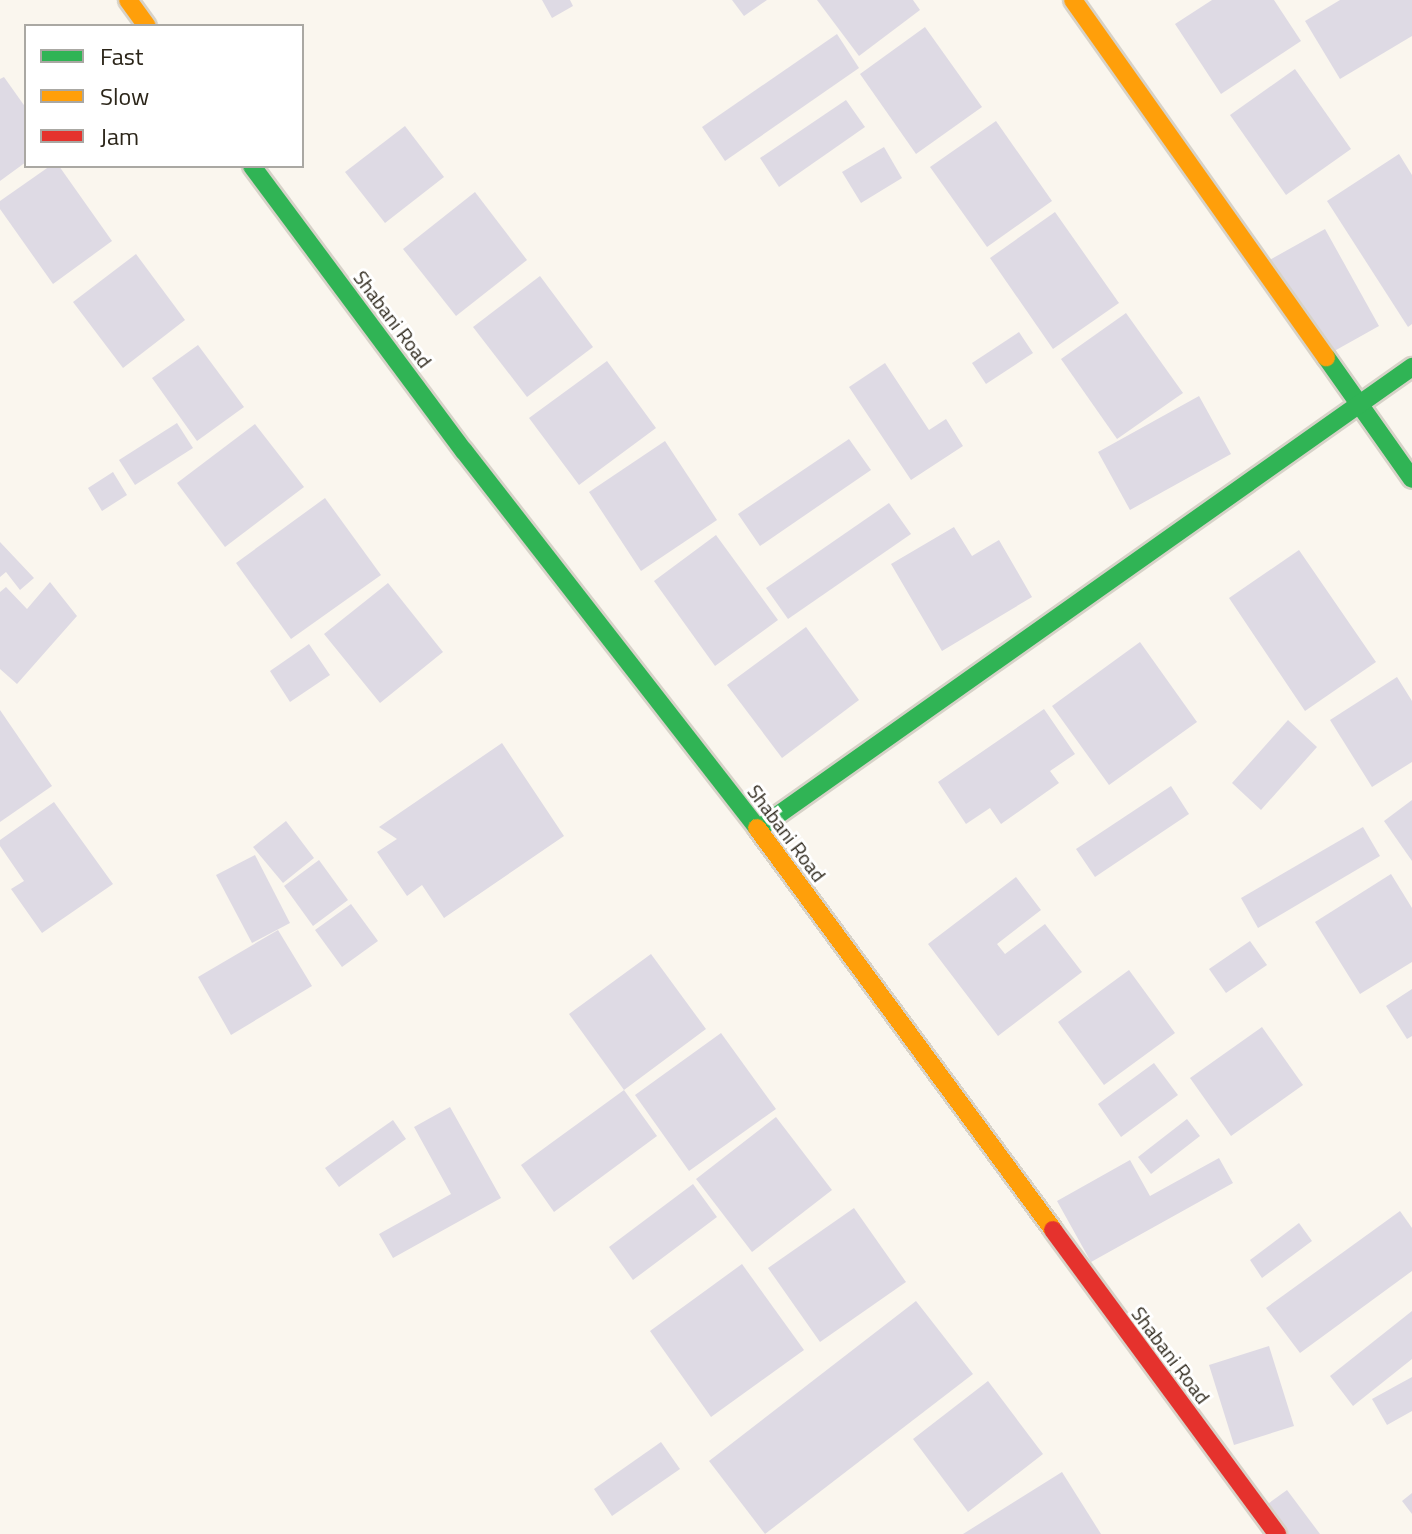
<!DOCTYPE html>
<style>
body{margin:0}
#map{position:relative;width:1412px;height:1534px;overflow:hidden;background:#faf6ee;font-family:"Titillium Web",sans-serif}
div>[style]{position:absolute}
[style*='--x']{left:calc(var(--x)*1px);top:calc(var(--y)*1px);width:calc(var(--w)*1px);rotate:calc(var(--a)*1deg)}
.building>*{inset:0;background:#dedae4}
.roads{filter:drop-shadow(2px 0 #d7d2c8) drop-shadow(-2px 0 #d7d2c8) drop-shadow(0 2px #d7d2c8) drop-shadow(0 -2px #d7d2c8)}
.fast>*{height:18px;margin:-9px;padding:0 9px;transform-origin:9px;border-radius:9px;background:#30b455}
.slow>*{height:18px;margin:-9px;padding:0 9px;transform-origin:9px;border-radius:9px;background:#ff9f0a}
.jam>*{height:18px;margin:-9px;padding:0 9px;transform-origin:9px;border-radius:9px;background:#e5322d}
span{translate:-50% -50%;white-space:nowrap;text-align:center;line-height:1.15;-webkit-text-stroke:6px #fff;paint-order:stroke}
.street-label{font-size:20px;color:#2b2519}
.legend{position:absolute;left:24px;top:24px;width:280px;height:144px;box-sizing:border-box;background:#fff;border:2px solid #aaa8a3;margin:0;padding:10px 14px;list-style:none;font-size:24px;color:#2b2519}
.legend li{display:flex;align-items:center;gap:16px;height:40px}
.legend b{width:40px;border:2px solid #aaa8a3}
</style>
<div id="map">
<div class="building">
<i style="clip-path:polygon(542px 0,570px 0,573px 6px,552px 18px)"></i>
<i style="clip-path:polygon(732px 0,767px 0,744px 16px)"></i>
<i style="clip-path:polygon(817px 0,913px 0,920px 10px,859px 56px)"></i>
<i style="clip-path:polygon(1212px 0,1274px 0,1301px 41px,1221px 94px,1175px 24px)"></i>
<i style="clip-path:polygon(1340px 0,1412px 0,1412px 36px,1340px 79px,1305px 21px)"></i>
<i style="clip-path:polygon(925px 27px,982px 107px,916px 154px,860px 74px)"></i>
<i style="clip-path:polygon(837px 34px,859px 68px,725px 161px,702px 127px)"></i>
<i style="clip-path:polygon(1295px 69px,1351px 149px,1286px 195px,1230px 115px)"></i>
<i style="clip-path:polygon(4px 77px,26px 108px,26px 162px,0 181px,0 79px)"></i>
<i style="clip-path:polygon(846px 100px,865px 127px,779px 187px,760px 158px)"></i>
<i style="clip-path:polygon(996px 121px,1052px 201px,987px 247px,930px 167px)"></i>
<i style="clip-path:polygon(405px 126px,444px 177px,385px 223px,345px 172px)"></i>
<i style="clip-path:polygon(884px 147px,902px 178px,861px 203px,842px 172px)"></i>
<i style="clip-path:polygon(1399px 154px,1412px 175px,1412px 324px,1408px 327px,1327px 201px)"></i>
<i style="clip-path:polygon(50px 166px,59px 166px,112px 241px,53px 284px,0 209px,0 201px)"></i>
<i style="clip-path:polygon(475px 192px,527px 260px,456px 316px,403px 249px)"></i>
<i style="clip-path:polygon(1055px 212px,1119px 303px,1053px 349px,990px 258px)"></i>
<i style="clip-path:polygon(1325px 229px,1379px 326px,1320px 359px,1266px 262px)"></i>
<i style="clip-path:polygon(136px 254px,185px 320px,123px 368px,73px 302px)"></i>
<i style="clip-path:polygon(540px 276px,593px 347px,527px 397px,473px 327px)"></i>
<i style="clip-path:polygon(1126px 313px,1183px 393px,1117px 439px,1061px 359px)"></i>
<i style="clip-path:polygon(1019px 332px,1033px 353px,986px 384px,972px 363px)"></i>
<i style="clip-path:polygon(198px 345px,244px 407px,197px 441px,152px 378px)"></i>
<i style="clip-path:polygon(607px 361px,656px 428px,579px 485px,529px 418px)"></i>
<i style="clip-path:polygon(885px 363px,929px 430px,946px 419px,963px 446px,911px 480px,849px 387px)"></i>
<i style="clip-path:polygon(1199px 396px,1231px 454px,1130px 510px,1098px 452px)"></i>
<i style="clip-path:polygon(177px 423px,193px 448px,135px 485px,119px 460px)"></i>
<i style="clip-path:polygon(255px 424px,304px 487px,225px 547px,177px 483px)"></i>
<i style="clip-path:polygon(849px 439px,871px 470px,760px 546px,738px 514px)"></i>
<i style="clip-path:polygon(665px 441px,717px 520px,641px 571px,589px 492px)"></i>
<i style="clip-path:polygon(113px 472px,127px 495px,102px 511px,88px 488px)"></i>
<i style="clip-path:polygon(325px 498px,381px 575px,291px 639px,236px 563px)"></i>
<i style="clip-path:polygon(889px 503px,911px 534px,788px 619px,766px 588px)"></i>
<i style="clip-path:polygon(954px 527px,972px 556px,999px 540px,1032px 597px,942px 651px,891px 564px)"></i>
<i style="clip-path:polygon(716px 535px,778px 620px,715px 666px,654px 581px)"></i>
<i style="clip-path:polygon(0 542px,34px 578px,20px 590px,6px 572px,0 577px)"></i>
<i style="clip-path:polygon(1299px 550px,1376px 662px,1305px 711px,1229px 598px)"></i>
<i style="clip-path:polygon(50px 582px,77px 616px,17px 684px,0 669px,0 592px,6px 587px,27px 609px)"></i>
<i style="clip-path:polygon(388px 583px,443px 652px,380px 703px,324px 634px)"></i>
<i style="clip-path:polygon(806px 627px,859px 700px,782px 758px,727px 685px)"></i>
<i style="clip-path:polygon(1140px 642px,1197px 722px,1109px 785px,1052px 706px)"></i>
<i style="clip-path:polygon(309px 644px,330px 675px,290px 702px,270px 671px)"></i>
<i style="clip-path:polygon(1397px 677px,1412px 701px,1412px 762px,1372px 787px,1330px 720px)"></i>
<i style="clip-path:polygon(1044px 709px,1075px 754px,1050px 771px,1059px 783px,1001px 824px,990px 808px,966px 824px,938px 782px)"></i>
<i style="clip-path:polygon(0 710px,52px 786px,0 822px)"></i>
<i style="clip-path:polygon(1288px 720px,1317px 747px,1261px 810px,1232px 783px)"></i>
<i style="clip-path:polygon(502px 743px,564px 836px,444px 918px,422px 885px,407px 896px,377px 852px,397px 839px,379px 827px)"></i>
<i style="clip-path:polygon(1171px 786px,1189px 814px,1095px 877px,1076px 849px)"></i>
<i style="clip-path:polygon(1412px 800px,1412px 861px,1384px 821px)"></i>
<i style="clip-path:polygon(54px 802px,113px 884px,42px 933px,11px 889px,24px 881px,0 846px,0 840px)"></i>
<i style="clip-path:polygon(286px 821px,314px 858px,283px 883px,253px 847px)"></i>
<i style="clip-path:polygon(1363px 827px,1380px 856px,1258px 928px,1241px 898px)"></i>
<i style="clip-path:polygon(255px 855px,290px 923px,252px 943px,216px 875px)"></i>
<i style="clip-path:polygon(319px 860px,348px 900px,313px 926px,284px 886px)"></i>
<i style="clip-path:polygon(1391px 874px,1412px 908px,1412px 962px,1360px 994px,1315px 922px)"></i>
<i style="clip-path:polygon(1016px 877px,1041px 910px,997px 944px,1005px 954px,1045px 924px,1082px 972px,998px 1036px,928px 944px)"></i>
<i style="clip-path:polygon(351px 904px,378px 941px,342px 967px,315px 930px)"></i>
<i style="clip-path:polygon(278px 930px,312px 986px,231px 1035px,198px 977px)"></i>
<i style="clip-path:polygon(1250px 941px,1267px 965px,1226px 993px,1209px 969px)"></i>
<i style="clip-path:polygon(651px 954px,706px 1029px,624px 1090px,569px 1014px)"></i>
<i style="clip-path:polygon(1129px 970px,1175px 1033px,1104px 1085px,1058px 1022px)"></i>
<i style="clip-path:polygon(1412px 989px,1412px 1036px,1407px 1039px,1386px 1006px)"></i>
<i style="clip-path:polygon(1262px 1027px,1303px 1085px,1231px 1136px,1190px 1078px)"></i>
<i style="clip-path:polygon(721px 1033px,776px 1109px,689px 1171px,635px 1095px)"></i>
<i style="clip-path:polygon(1154px 1063px,1178px 1095px,1121px 1137px,1098px 1104px)"></i>
<i style="clip-path:polygon(624px 1090px,657px 1136px,554px 1212px,521px 1165px)"></i>
<i style="clip-path:polygon(450px 1107px,501px 1198px,393px 1258px,379px 1234px,451px 1194px,414px 1127px)"></i>
<i style="clip-path:polygon(776px 1117px,832px 1190px,752px 1252px,696px 1179px)"></i>
<i style="clip-path:polygon(1187px 1119px,1200px 1136px,1151px 1174px,1138px 1157px)"></i>
<i style="clip-path:polygon(393px 1120px,406px 1139px,339px 1187px,325px 1168px)"></i>
<i style="clip-path:polygon(1219px 1158px,1233px 1183px,1091px 1262px,1057px 1201px,1130px 1160px,1150px 1196px)"></i>
<i style="clip-path:polygon(693px 1184px,717px 1217px,633px 1280px,609px 1247px)"></i>
<i style="clip-path:polygon(854px 1208px,906px 1282px,820px 1342px,768px 1268px)"></i>
<i style="clip-path:polygon(1400px 1211px,1412px 1228px,1412px 1271px,1300px 1353px,1266px 1308px)"></i>
<i style="clip-path:polygon(1299px 1223px,1312px 1241px,1262px 1278px,1250px 1260px)"></i>
<i style="clip-path:polygon(742px 1264px,804px 1350px,711px 1417px,650px 1331px)"></i>
<i style="clip-path:polygon(916px 1301px,973px 1374px,765px 1534px,709px 1461px)"></i>
<i style="clip-path:polygon(1412px 1311px,1412px 1359px,1353px 1406px,1330px 1376px)"></i>
<i style="clip-path:polygon(1269px 1346px,1294px 1426px,1234px 1445px,1209px 1365px)"></i>
<i style="clip-path:polygon(1412px 1377px,1412px 1411px,1387px 1425px,1372px 1399px)"></i>
<i style="clip-path:polygon(988px 1381px,1043px 1454px,968px 1512px,913px 1439px)"></i>
<i style="clip-path:polygon(661px 1442px,680px 1469px,612px 1516px,594px 1489px)"></i>
<i style="clip-path:polygon(1062px 1472px,1101px 1534px,963px 1534px)"></i>
<i style="clip-path:polygon(1287px 1490px,1320px 1534px,1269px 1534px,1254px 1514px)"></i>
<i style="clip-path:polygon(1412px 1493px,1412px 1514px,1402px 1501px)"></i>
</div>
<div class="roads">
<div class="fast">
<i style="--x:252;--y:166;--w:355;--a:53.4"></i>
<i style="--x:464;--y:451;--w:477;--a:52.1"></i>
<i style="--x:1326;--y:357;--w:149;--a:54.8"></i>
<i style="--x:758;--y:829;--w:801;--a:-35.24"></i>
</div>
<div class="slow">
<i style="--x:128;--y:0;--w:32;--a:54"></i>
<i style="--x:1073;--y:0;--w:438;--a:54.7"></i>
<i style="--x:757;--y:828;--w:499;--a:53.6"></i>
</div>
<div class="jam">
<i style="--x:1053;--y:1230;--w:378;--a:53.6"></i>
</div>
</div>
<div class="street-label">
<span style="left:393px;top:319px;rotate:53deg">Shabani Road</span>
<span style="left:787px;top:833px;rotate:53deg">Shabani Road</span>
<span style="left:1171px;top:1355px;rotate:53deg">Shabani Road</span>
</div>
<ul class="legend">
<li><b style="height:10px;background:#30b455"></b>Fast</li>
<li><b style="height:10px;background:#ff9f0a"></b>Slow</li>
<li><b style="height:10px;background:#e5322d"></b>Jam</li>
</ul>
</div>
